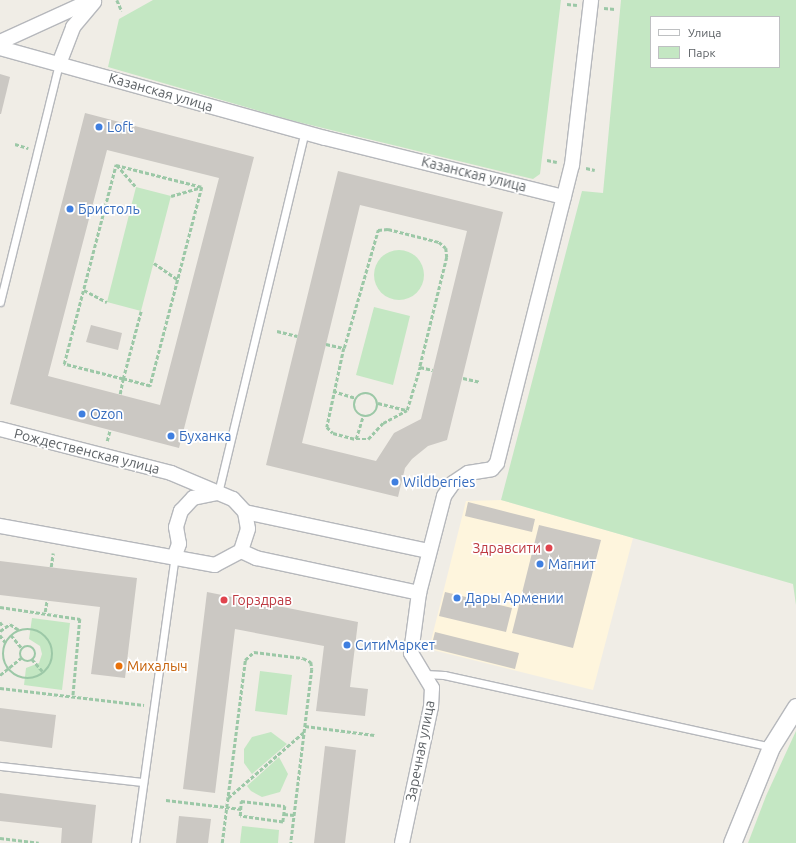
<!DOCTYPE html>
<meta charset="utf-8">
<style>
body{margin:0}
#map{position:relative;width:796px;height:843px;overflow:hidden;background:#f0ede6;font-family:Ubuntu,sans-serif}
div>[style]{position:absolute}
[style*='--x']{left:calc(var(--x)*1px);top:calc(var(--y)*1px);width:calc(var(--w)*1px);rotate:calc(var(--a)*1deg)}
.commercial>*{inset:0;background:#fef5dd}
.green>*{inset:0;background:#c4e7c3}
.round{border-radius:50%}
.building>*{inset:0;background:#cbc8c3}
.path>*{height:2.5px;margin-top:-1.25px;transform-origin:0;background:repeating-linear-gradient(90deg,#9cc8a7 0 4px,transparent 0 6px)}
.path>.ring{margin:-1.25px;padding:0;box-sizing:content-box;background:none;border:2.5px solid #9cc8a7;border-radius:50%}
.roads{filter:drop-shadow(1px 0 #b6b8bc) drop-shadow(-1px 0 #b6b8bc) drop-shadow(0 1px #b6b8bc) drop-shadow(0 -1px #b6b8bc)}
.service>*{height:7px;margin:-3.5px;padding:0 3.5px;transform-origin:3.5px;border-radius:3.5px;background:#fff}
.minor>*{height:14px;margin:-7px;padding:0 7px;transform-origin:7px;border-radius:7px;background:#fff}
.tertiary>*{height:17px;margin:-8.5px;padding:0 8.5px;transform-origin:8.5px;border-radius:8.5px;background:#fff}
.dots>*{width:11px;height:11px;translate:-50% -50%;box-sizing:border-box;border:2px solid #fff;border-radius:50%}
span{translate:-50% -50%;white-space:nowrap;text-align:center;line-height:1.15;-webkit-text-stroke:3.5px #fff;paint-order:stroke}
.street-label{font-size:14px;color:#5d6266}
.shop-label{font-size:14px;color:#366cbe}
.left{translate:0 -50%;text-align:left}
.health-label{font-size:14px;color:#be3a42}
.right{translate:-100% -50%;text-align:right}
.food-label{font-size:14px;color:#c56008}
.legend{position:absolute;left:650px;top:16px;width:130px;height:52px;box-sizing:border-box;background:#fff;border:1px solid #bec0c2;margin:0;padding:5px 7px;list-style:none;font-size:12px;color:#5d6266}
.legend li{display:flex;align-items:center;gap:8px;height:20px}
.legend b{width:20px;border:1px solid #bec0c2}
</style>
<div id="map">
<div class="commercial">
<i style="clip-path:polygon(501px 500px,633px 538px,593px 690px,429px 649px,466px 501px)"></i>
</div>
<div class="green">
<i style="clip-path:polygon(153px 0,561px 0,540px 174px,533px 179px,294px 121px,108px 67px,119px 19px)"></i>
<i style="clip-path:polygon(evenodd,621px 0,796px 0,796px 605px,793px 584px,501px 500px,582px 191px,603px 193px,621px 0,651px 17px,779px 17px,779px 67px,651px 67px,651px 17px)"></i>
<i style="clip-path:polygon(136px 187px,171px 196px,141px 311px,107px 302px)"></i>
<i class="round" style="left:374px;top:250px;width:50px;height:50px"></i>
<i style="clip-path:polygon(374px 307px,410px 316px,393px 385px,356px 375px)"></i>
<i style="clip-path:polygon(32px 618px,70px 623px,62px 690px,24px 685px,26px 668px,39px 663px,42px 654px,40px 646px,29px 639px)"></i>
<i style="clip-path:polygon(260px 671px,292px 675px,287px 715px,255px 711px)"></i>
<i style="clip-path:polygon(796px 731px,796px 843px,748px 843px,766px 796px)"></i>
<i style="clip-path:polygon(271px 732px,287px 744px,252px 774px,244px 763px,244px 749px,252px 737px)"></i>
<i style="clip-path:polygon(279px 757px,288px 774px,280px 792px,262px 797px,251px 791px,247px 786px)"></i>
<i style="clip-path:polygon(242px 826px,279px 830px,278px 843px,240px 843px)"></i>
</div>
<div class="building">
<i style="clip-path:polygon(0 74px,10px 77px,1px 114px,0 114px)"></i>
<i style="clip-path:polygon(evenodd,85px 113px,254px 157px,179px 448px,10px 404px,85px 113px,107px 150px,219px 178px,160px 405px,48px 376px,107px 150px)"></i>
<i style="clip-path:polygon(evenodd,338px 171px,503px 212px,447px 440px,428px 446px,412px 459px,405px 468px,398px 497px,266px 465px,338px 171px,360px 205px,467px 231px,421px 419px,394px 433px,376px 461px,302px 443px,360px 205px)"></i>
<i style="clip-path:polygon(91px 325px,122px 333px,118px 350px,86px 342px)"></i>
<i style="clip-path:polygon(468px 502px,535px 519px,532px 532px,465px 516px)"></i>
<i style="clip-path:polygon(539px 525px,601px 540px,573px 648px,512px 633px)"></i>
<i style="clip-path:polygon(0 561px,137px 578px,125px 678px,91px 674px,100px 607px,0 595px)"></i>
<i style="clip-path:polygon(207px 592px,358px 622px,350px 687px,368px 689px,365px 716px,316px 711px,324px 646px,235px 629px,215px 793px,183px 789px)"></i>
<i style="clip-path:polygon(445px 592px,512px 608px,506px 632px,439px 616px)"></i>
<i style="clip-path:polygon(435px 632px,519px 653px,515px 669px,431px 648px)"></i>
<i style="clip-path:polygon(0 708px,56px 715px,52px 748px,0 741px)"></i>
<i style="clip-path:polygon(325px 746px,356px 750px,345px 843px,314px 843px)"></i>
<i style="clip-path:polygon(0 793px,96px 805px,92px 843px,61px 843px,62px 828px,0 821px)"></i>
<i style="clip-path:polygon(179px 816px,211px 819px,208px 843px,176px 843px)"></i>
</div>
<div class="path">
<i style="--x:117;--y:0;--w:12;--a:66"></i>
<i style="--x:567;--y:4;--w:10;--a:6"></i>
<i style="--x:604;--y:8;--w:11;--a:5"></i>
<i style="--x:15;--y:144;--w:14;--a:17"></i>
<i style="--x:547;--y:160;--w:10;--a:11"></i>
<i style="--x:117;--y:165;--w:29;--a:49"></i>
<i style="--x:586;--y:168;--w:9;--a:13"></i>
<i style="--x:171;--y:196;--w:32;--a:-16"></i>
<i style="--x:154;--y:263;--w:29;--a:35"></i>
<i style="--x:84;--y:290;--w:26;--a:28"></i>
<i style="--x:277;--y:331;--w:21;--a:14"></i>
<i style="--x:326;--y:344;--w:18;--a:13"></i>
<i style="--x:344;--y:348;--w:81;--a:102.1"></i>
<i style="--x:327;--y:427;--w:8;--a:45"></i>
<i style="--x:333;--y:433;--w:24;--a:15"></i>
<i style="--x:356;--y:439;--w:12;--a:0"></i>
<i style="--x:368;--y:439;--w:22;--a:-47"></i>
<i style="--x:383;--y:423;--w:27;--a:-28"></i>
<i style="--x:407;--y:410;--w:45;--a:-73.2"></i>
<i style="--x:420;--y:367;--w:13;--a:13"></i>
<i style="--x:344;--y:348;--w:123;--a:-73.9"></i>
<i style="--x:378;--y:230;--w:10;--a:-6"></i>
<i style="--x:388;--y:229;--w:53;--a:14.3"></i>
<i style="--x:439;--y:242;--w:9;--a:41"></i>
<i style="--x:446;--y:248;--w:9;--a:84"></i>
<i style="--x:447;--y:257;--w:113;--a:103.8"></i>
<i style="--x:463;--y:378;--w:17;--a:13"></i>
<i style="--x:333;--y:391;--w:24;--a:17"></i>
<i class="ring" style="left:354px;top:393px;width:21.5px;height:21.5px"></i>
<i style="--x:120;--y:394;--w:15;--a:-79"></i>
<i style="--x:123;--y:379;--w:61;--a:-165.7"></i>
<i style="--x:64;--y:364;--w:206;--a:-75.4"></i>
<i style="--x:116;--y:165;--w:89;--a:14.3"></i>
<i style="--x:202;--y:187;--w:206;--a:104.6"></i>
<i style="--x:150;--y:386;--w:28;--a:-165"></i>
<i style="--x:123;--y:379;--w:70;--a:-75.2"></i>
<i style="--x:378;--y:403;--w:30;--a:14"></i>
<i style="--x:356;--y:439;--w:24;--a:-73"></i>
<i style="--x:107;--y:441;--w:11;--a:-75"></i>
<i style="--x:51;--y:567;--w:14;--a:-82"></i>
<i style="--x:0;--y:607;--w:81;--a:8.5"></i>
<i style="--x:80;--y:619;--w:78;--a:95.1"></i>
<i style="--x:45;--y:612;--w:12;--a:-81"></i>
<i style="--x:0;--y:622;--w:5;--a:53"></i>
<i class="ring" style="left:3px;top:629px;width:47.5px;height:47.5px"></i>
<i style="--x:0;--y:631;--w:12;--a:-35"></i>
<i style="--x:10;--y:624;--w:11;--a:34"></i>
<i style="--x:0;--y:635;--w:9;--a:54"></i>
<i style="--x:11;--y:635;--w:17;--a:50"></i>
<i class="ring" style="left:20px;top:646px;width:13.5px;height:13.5px"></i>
<i style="--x:32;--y:659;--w:18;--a:49"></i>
<i style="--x:0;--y:675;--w:27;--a:-39"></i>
<i style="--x:0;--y:688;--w:145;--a:6.7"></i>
<i style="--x:305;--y:726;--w:70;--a:7.4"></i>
<i style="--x:228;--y:798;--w:101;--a:-41"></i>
<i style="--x:166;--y:800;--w:76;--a:6.8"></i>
<i style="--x:241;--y:801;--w:44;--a:6.5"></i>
<i style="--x:285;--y:806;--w:16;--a:97"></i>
<i style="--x:283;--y:822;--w:43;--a:-172.1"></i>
<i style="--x:240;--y:816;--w:15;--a:-86"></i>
<i style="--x:284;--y:814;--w:10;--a:6"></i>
<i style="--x:0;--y:838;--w:39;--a:7"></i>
<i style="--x:222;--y:843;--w:184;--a:-82.8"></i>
<i style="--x:245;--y:660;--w:12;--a:-42"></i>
<i style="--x:254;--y:652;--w:49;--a:7"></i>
<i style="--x:303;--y:658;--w:9;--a:27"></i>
<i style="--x:311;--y:662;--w:7;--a:82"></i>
<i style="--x:312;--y:669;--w:175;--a:96.9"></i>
</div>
<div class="roads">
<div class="service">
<i style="--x:0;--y:302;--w:245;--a:-76.1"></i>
<i style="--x:218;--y:493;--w:371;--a:-76.5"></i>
<i style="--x:425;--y:674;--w:19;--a:3"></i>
<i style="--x:444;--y:675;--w:335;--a:12.4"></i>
<i style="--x:0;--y:766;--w:144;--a:6.4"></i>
<i style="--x:135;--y:843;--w:291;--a:-82.1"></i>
</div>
<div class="minor">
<i style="--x:0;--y:42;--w:101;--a:-24.5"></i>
<i style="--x:0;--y:48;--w:337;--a:15.5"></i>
<i style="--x:325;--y:138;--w:246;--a:13.9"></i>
<i style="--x:59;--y:64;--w:40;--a:-69"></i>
<i style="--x:73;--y:27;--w:33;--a:-50"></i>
<i style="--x:0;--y:429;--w:177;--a:14.4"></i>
<i style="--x:171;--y:473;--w:67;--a:22.8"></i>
<i style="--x:233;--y:499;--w:18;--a:47"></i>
<i style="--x:245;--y:512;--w:17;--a:80"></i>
<i style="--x:248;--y:529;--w:23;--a:108"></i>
<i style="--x:241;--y:551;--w:30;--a:152"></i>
<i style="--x:215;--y:565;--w:219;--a:-169.7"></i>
<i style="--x:245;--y:512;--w:188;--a:12"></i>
<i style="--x:241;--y:551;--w:17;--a:25"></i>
<i style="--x:256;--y:558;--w:167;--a:12.1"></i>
<i style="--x:175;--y:555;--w:12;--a:-70"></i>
<i style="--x:179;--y:544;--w:17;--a:-100"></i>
<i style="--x:176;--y:527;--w:17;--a:-73"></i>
<i style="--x:181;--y:511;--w:18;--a:-47"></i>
<i style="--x:193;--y:498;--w:25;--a:-12"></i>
<i style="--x:402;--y:843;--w:139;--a:-78"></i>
<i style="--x:431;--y:707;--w:19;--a:-87"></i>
<i style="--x:432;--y:688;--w:41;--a:-121"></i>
<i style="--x:411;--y:653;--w:61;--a:-82.4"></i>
<i style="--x:419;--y:593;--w:100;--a:-75.5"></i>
<i style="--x:444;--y:496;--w:16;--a:-55"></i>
<i style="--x:453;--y:483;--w:18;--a:-34"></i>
<i style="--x:468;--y:473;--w:24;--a:-9"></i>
<i style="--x:492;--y:469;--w:8;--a:-50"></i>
<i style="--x:497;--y:463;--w:307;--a:-75.9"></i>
<i style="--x:572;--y:165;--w:166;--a:-83.4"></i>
</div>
<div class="tertiary">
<i style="--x:732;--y:843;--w:104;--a:-67.9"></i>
<i style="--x:771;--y:747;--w:47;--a:-58"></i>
</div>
</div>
<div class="dots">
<i style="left:99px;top:127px;background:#3f7fe0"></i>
<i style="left:70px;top:209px;background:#3f7fe0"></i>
<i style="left:82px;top:414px;background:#3f7fe0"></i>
<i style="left:171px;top:436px;background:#3f7fe0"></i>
<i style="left:395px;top:482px;background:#3f7fe0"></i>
<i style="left:549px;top:548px;background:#e0444e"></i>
<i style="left:540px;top:564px;background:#3f7fe0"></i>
<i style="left:457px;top:598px;background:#3f7fe0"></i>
<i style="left:224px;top:600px;background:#e0444e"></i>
<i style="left:347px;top:645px;background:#3f7fe0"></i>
<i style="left:119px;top:666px;background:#e8710a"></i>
</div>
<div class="street-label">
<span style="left:161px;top:92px;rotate:16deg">Казанская улица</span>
<span style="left:474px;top:174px;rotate:14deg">Казанская улица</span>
<span style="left:87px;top:451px;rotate:14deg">Рождественская улица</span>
<span style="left:420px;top:751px;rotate:-79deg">Заречная улица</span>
</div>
<div class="shop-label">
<span class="left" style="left:107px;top:127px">Loft</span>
<span class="left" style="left:78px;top:209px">Бристоль</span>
<span class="left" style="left:90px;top:414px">Ozon</span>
<span class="left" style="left:179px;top:436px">Буханка</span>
<span class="left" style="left:403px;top:482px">Wildberries</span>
<span class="left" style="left:548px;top:564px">Магнит</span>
<span class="left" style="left:465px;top:598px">Дары Армении</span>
<span class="left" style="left:355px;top:645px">СитиМаркет</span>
</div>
<div class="health-label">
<span class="right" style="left:541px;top:548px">Здравсити</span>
<span class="left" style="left:232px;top:600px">Горздрав</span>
</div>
<div class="food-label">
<span class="left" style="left:127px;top:666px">Михалыч</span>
</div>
<ul class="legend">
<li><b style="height:5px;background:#fff"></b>Улица</li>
<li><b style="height:11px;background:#c4e7c3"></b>Парк</li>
</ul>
</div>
